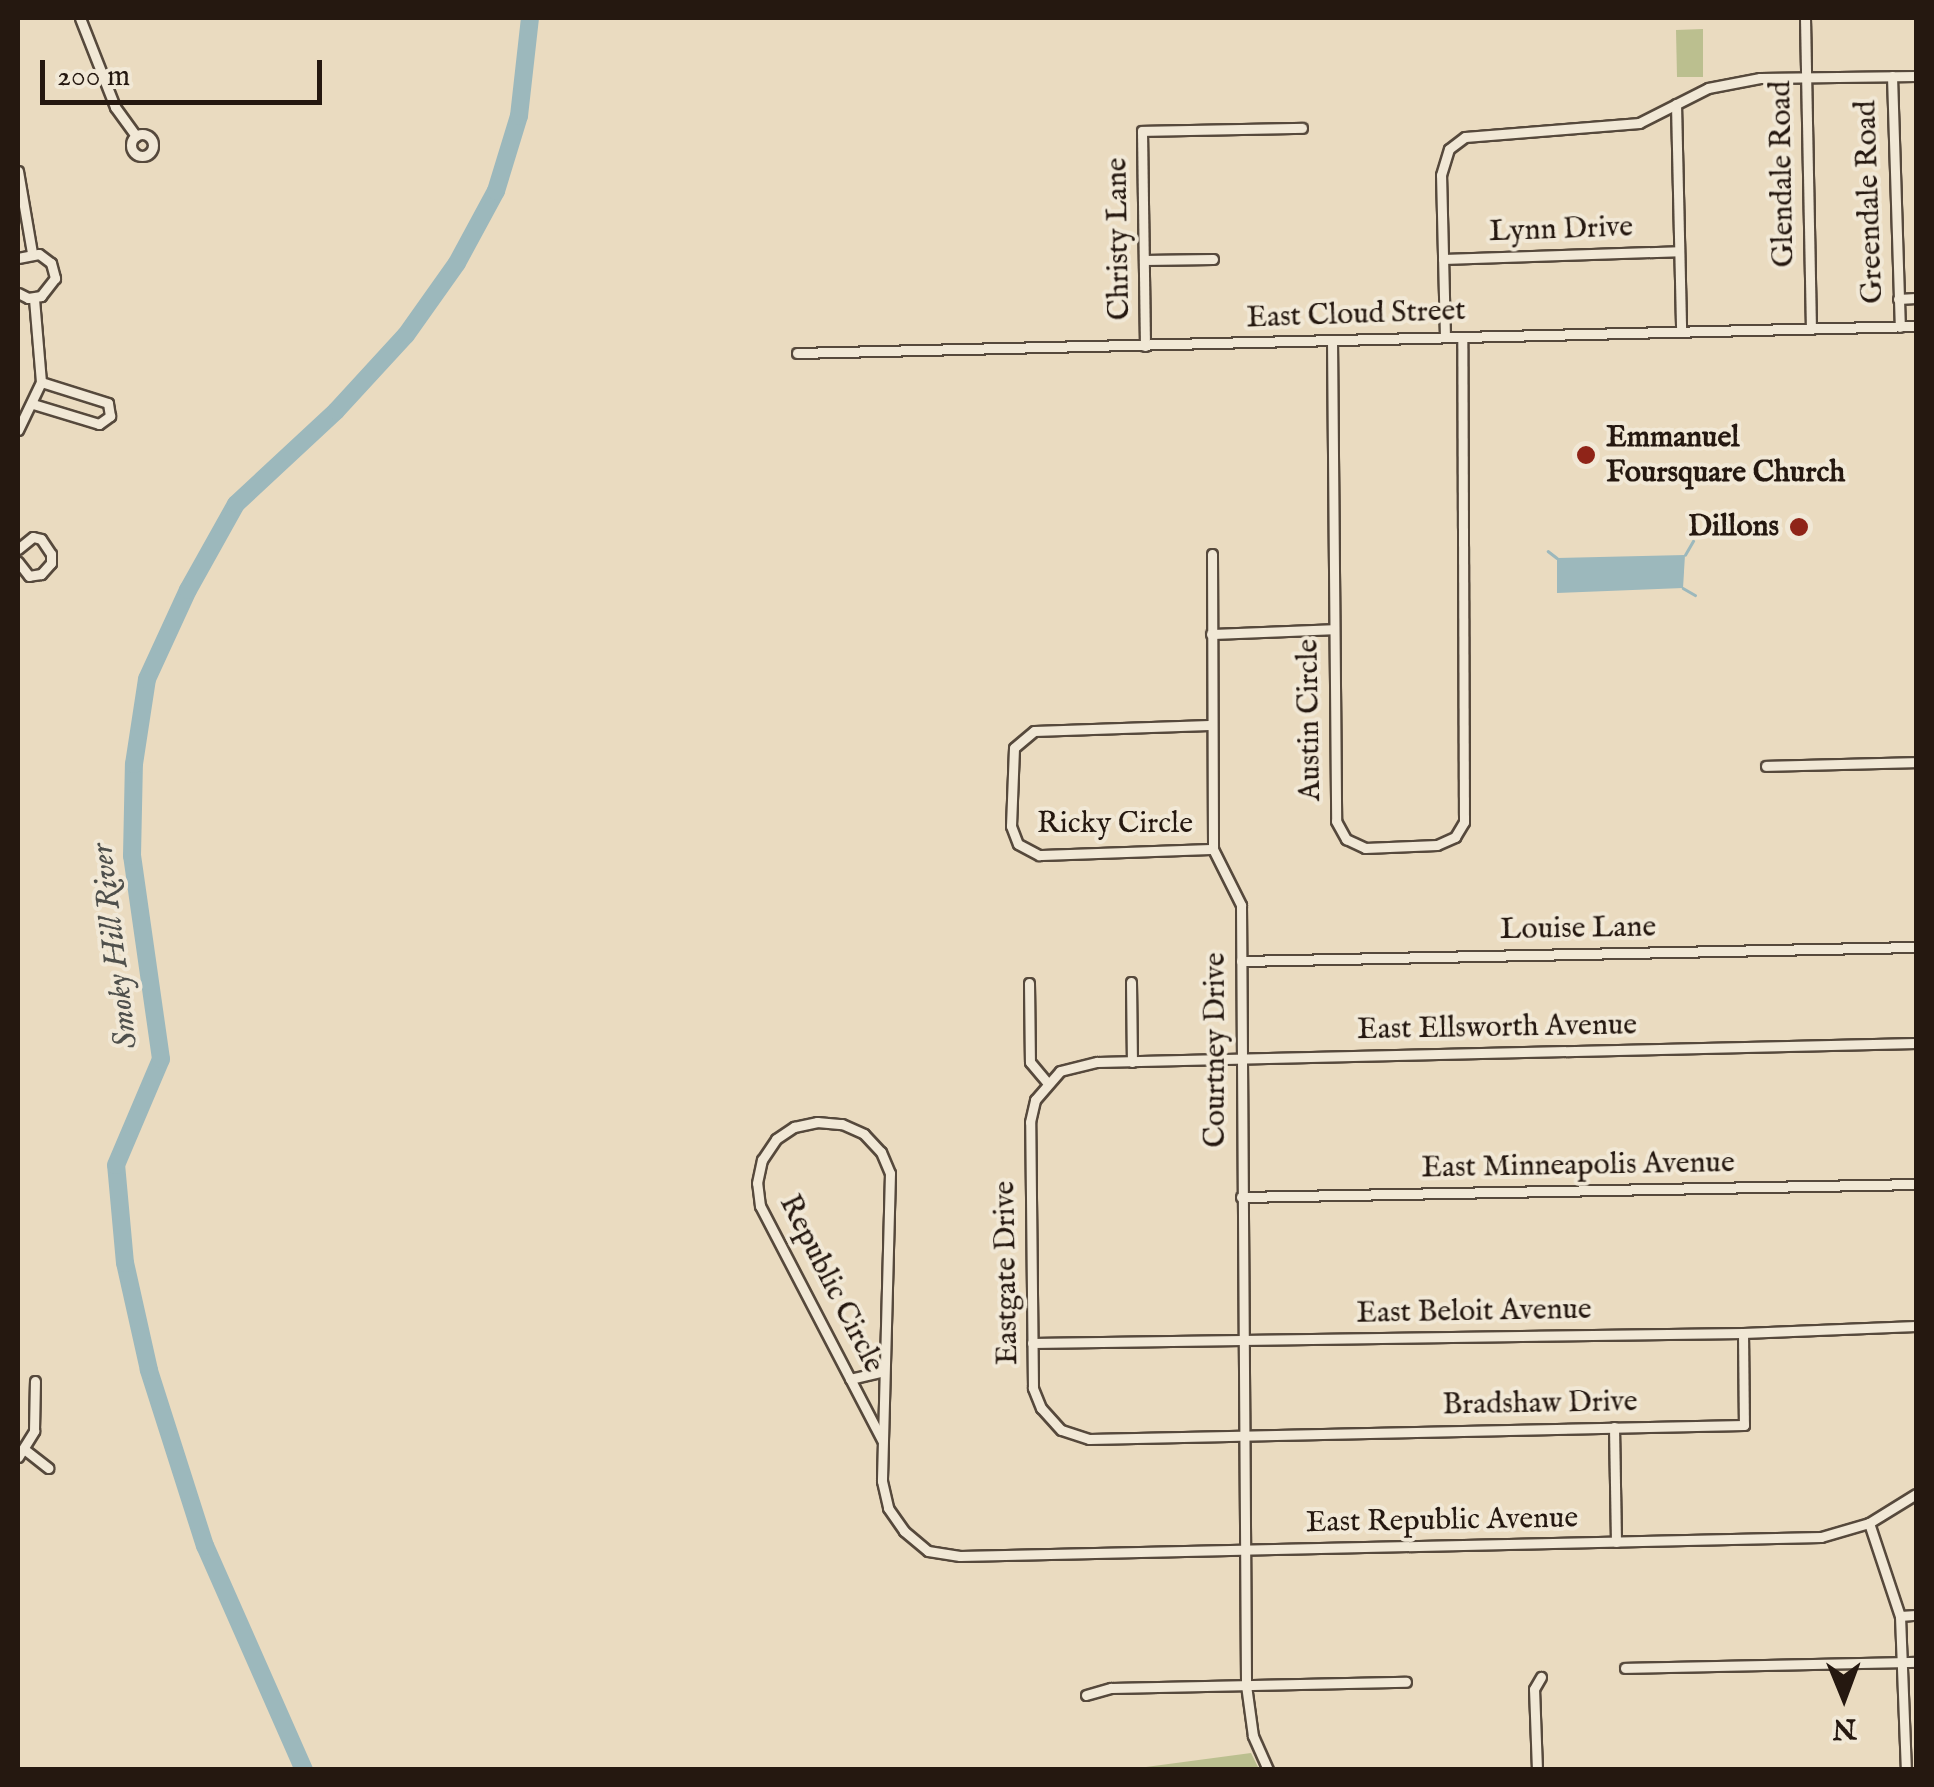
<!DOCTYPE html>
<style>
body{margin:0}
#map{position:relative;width:1934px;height:1787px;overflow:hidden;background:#eadbc0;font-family:"IM FELL English",serif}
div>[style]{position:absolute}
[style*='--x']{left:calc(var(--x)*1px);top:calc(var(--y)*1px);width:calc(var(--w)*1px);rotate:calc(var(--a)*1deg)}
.green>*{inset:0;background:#bbbf8f}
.water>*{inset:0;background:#9cb8bc}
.stream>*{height:2.5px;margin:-1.25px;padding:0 1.25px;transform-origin:1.25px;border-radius:1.25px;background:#9cb8bc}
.river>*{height:18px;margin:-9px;padding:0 9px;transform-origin:9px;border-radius:9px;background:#9cb8bc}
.roads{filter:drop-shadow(2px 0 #56493c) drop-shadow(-2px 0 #56493c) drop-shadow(0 2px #56493c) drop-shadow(0 -2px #56493c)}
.minor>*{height:9px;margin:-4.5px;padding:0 4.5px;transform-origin:4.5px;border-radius:4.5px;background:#f1e8d6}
.minor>.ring{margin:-4.5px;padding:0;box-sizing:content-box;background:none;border:9px solid #f1e8d6;border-radius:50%}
.dots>*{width:28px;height:28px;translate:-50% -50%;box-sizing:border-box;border:5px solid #f1e8d6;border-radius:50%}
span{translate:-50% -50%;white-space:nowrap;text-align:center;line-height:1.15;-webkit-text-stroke:8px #f1e8d6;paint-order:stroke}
.street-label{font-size:30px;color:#251810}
.poi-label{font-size:30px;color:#251810;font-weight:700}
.left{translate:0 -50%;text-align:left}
.right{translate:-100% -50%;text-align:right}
.water-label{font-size:32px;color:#4f504c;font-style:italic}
.frame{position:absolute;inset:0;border:20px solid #251810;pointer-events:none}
.north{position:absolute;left:1794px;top:1647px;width:100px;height:100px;-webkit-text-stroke:8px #f1e8d6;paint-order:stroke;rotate:179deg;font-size:28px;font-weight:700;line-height:40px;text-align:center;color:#251810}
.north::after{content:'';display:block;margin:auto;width:35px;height:45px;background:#251810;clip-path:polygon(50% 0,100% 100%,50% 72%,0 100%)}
.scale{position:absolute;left:40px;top:60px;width:282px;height:45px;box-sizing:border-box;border:5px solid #251810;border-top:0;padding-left:12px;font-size:30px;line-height:35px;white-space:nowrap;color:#251810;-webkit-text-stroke:8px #f1e8d6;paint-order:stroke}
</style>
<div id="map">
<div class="green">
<i style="clip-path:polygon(1703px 29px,1703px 77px,1677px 77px,1676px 30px)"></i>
<i style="clip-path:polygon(1251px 1753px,1259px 1769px,1131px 1769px)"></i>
</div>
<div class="water">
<i style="clip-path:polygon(1685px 555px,1683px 588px,1557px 593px,1557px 558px)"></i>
</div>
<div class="stream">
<i style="--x:1548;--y:551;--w:11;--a:38"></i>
<i style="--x:1685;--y:555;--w:16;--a:-60"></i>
<i style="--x:1683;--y:588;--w:14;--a:30"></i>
</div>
<div class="river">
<i style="--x:304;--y:1770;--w:245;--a:-113.8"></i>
<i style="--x:205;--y:1546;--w:185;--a:-107.7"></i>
<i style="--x:149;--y:1370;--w:110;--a:-102.6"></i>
<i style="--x:125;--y:1263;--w:98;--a:-95.2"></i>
<i style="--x:116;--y:1165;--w:115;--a:-67"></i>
<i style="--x:161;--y:1059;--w:205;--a:-98.1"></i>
<i style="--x:132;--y:856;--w:92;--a:-88.8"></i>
<i style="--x:134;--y:764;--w:86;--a:-81.3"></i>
<i style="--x:147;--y:679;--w:98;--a:-65.3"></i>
<i style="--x:188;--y:590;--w:98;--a:-60.8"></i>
<i style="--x:236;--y:504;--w:137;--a:-42.9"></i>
<i style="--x:336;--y:411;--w:103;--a:-47.4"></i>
<i style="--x:406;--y:335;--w:88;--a:-54.7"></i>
<i style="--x:457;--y:263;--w:82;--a:-61.6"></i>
<i style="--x:496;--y:191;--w:78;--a:-73"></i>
<i style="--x:519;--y:116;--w:99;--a:-83.6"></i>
</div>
<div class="roads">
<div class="minor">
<i style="--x:80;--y:18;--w:96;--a:68.5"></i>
<i style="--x:115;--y:107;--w:36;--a:54"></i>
<i style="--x:1805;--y:18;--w:311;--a:88.9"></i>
<i style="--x:1892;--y:76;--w:251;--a:88.2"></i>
<i style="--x:1676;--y:104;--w:227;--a:88.7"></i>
<i class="ring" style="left:131px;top:134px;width:13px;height:13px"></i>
<i style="--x:18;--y:171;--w:83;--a:80.3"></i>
<i style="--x:18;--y:258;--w:21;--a:-11"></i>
<i style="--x:39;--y:254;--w:15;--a:37"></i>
<i style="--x:51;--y:263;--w:16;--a:75"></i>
<i style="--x:55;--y:278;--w:23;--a:128"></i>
<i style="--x:41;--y:296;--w:13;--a:171"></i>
<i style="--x:28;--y:298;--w:11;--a:-153"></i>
<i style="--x:1443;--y:259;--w:236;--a:-1.9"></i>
<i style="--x:1144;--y:260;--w:69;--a:-0.8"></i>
<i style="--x:1898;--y:299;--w:18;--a:-3"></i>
<i style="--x:1445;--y:337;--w:162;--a:-91.4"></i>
<i style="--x:1441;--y:175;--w:27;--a:-73"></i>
<i style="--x:1449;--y:149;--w:20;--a:-37"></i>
<i style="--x:1465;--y:137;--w:175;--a:-4.6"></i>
<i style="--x:1639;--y:123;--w:77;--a:-26.9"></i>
<i style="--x:1708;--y:88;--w:53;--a:-10.9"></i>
<i style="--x:1760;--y:78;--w:156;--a:-0.7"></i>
<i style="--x:1332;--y:340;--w:481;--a:89.5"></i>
<i style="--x:1336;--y:821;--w:21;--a:61"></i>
<i style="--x:1346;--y:839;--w:21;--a:25"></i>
<i style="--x:1365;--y:848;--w:72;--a:-2.4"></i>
<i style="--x:1437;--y:845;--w:20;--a:-24"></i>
<i style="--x:1455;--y:837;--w:17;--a:-59"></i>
<i style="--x:1464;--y:822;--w:485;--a:-90.2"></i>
<i style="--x:1145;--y:346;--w:215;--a:-90.8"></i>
<i style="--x:1142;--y:131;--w:160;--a:-1.1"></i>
<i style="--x:797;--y:353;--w:1119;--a:-1.38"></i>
<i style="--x:33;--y:404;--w:69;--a:16.9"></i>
<i style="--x:99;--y:424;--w:14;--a:-36"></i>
<i style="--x:110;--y:416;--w:13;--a:-99"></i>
<i style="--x:108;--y:403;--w:70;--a:-162.6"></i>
<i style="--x:18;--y:430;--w:53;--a:-64.4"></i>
<i style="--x:41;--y:382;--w:84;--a:-94.8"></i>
<i style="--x:18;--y:549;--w:19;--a:-39"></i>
<i style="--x:33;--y:537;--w:8;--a:14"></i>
<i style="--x:41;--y:539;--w:18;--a:56"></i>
<i style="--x:51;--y:554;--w:9;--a:90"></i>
<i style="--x:51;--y:563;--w:15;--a:132"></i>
<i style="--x:41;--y:574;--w:12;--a:171"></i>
<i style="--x:29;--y:576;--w:18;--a:-128"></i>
<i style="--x:1212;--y:554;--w:295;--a:89.8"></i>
<i style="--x:1213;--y:849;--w:63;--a:63.4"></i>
<i style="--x:1241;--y:905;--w:780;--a:89.63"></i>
<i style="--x:1246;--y:1685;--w:51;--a:82.2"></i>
<i style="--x:1253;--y:1736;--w:37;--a:66"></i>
<i style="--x:1211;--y:634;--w:123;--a:-2.3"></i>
<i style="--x:1209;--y:725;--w:175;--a:178"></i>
<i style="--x:1034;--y:731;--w:26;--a:140"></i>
<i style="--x:1014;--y:748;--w:78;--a:92.2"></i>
<i style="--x:1011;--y:826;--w:19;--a:69"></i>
<i style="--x:1018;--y:844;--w:24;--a:28"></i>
<i style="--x:1039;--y:855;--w:174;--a:-2"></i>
<i style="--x:1766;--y:766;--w:150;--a:-1.5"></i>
<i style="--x:1241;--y:961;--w:675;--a:-1.19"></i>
<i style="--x:1131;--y:982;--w:80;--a:89.3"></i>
<i style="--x:1029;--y:983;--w:79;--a:89.3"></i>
<i style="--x:1030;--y:1062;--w:26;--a:50"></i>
<i style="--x:1241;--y:1197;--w:675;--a:-1.1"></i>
<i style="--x:1743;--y:1333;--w:92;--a:89.4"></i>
<i style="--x:1744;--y:1425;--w:655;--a:178.78"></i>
<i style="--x:1089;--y:1439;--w:29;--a:-162"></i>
<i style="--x:1061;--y:1430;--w:30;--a:-132"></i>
<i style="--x:1041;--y:1408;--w:22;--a:-112"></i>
<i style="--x:1033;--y:1388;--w:266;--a:-90.6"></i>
<i style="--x:1030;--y:1122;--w:23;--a:-77"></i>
<i style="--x:1035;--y:1100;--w:38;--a:-49"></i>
<i style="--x:1060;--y:1071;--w:38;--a:-14"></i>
<i style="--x:1097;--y:1062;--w:819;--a:-1.33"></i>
<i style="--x:1032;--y:1343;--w:711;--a:-0.81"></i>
<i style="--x:1743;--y:1333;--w:173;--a:-2.3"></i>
<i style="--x:850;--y:1379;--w:35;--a:-13"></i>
<i style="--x:1614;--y:1427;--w:115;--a:89"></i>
<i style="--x:882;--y:1440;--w:264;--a:-117.5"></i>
<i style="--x:760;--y:1206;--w:23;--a:-97"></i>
<i style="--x:757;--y:1183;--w:24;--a:-78"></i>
<i style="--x:762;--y:1160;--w:25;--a:-56"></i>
<i style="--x:776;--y:1139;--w:22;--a:-34"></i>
<i style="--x:794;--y:1127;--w:24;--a:-12"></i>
<i style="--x:817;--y:1122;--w:25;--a:5"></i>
<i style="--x:842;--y:1124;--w:24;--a:24"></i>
<i style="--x:864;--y:1134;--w:25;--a:47"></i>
<i style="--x:881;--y:1152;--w:23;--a:67"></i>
<i style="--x:890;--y:1173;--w:308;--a:91.5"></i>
<i style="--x:882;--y:1481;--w:28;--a:77"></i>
<i style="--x:888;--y:1508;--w:28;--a:55"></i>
<i style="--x:904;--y:1531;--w:31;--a:40"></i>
<i style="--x:928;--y:1551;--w:32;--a:9"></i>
<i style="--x:960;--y:1556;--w:861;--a:-1.26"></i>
<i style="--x:1821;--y:1537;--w:50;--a:-16.3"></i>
<i style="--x:1869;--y:1523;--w:55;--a:-31.7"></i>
<i style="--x:24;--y:1449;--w:31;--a:38"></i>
<i style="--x:18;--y:1457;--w:31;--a:-58"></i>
<i style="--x:34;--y:1431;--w:50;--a:-88.9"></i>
<i style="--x:1869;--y:1523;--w:98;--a:71.6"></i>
<i style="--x:1900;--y:1616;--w:154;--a:87.8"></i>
<i style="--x:1900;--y:1616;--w:16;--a:-4"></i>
<i style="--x:1625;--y:1668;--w:291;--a:-1.2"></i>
<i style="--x:1086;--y:1695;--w:26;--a:-16"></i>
<i style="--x:1111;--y:1688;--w:295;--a:-1.2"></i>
<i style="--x:1537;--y:1770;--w:81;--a:-92.1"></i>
<i style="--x:1534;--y:1689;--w:14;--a:-60"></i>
</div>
</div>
<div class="dots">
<i style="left:1586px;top:455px;background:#8f2418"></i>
<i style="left:1799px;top:527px;background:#8f2418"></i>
</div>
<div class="street-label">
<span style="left:1783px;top:174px;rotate:-91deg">Glendale Road</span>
<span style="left:1870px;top:202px;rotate:-92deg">Greendale Road</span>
<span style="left:1561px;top:230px;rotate:-2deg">Lynn Drive</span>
<span style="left:1119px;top:239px;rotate:-91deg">Christy Lane</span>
<span style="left:1356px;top:315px;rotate:-2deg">East Cloud Street</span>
<span style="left:1310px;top:720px;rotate:-91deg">Austin Circle</span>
<span style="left:1115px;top:824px">Ricky Circle</span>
<span style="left:1578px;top:929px;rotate:-1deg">Louise Lane</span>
<span style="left:1497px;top:1028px;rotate:-1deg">East Ellsworth Avenue</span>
<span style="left:1216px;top:1050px;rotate:-90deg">Courtney Drive</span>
<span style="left:1578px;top:1166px;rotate:-1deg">East Minneapolis Avenue</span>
<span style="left:1007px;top:1273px;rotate:-91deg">Eastgate Drive</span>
<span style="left:831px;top:1284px;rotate:63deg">Republic Circle</span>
<span style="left:1474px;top:1312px;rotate:-1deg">East Beloit Avenue</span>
<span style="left:1540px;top:1404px;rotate:-1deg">Bradshaw Drive</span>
<span style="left:1442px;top:1521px;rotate:-1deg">East Republic Avenue</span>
</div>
<div class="poi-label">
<span class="left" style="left:1606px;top:455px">Emmanuel<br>Foursquare Church</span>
<span class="right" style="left:1779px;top:527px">Dillons</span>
</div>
<div class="water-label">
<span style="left:116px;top:946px;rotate:-97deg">Smoky Hill River</span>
</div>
<div class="frame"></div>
<div class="north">N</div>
<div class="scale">200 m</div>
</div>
